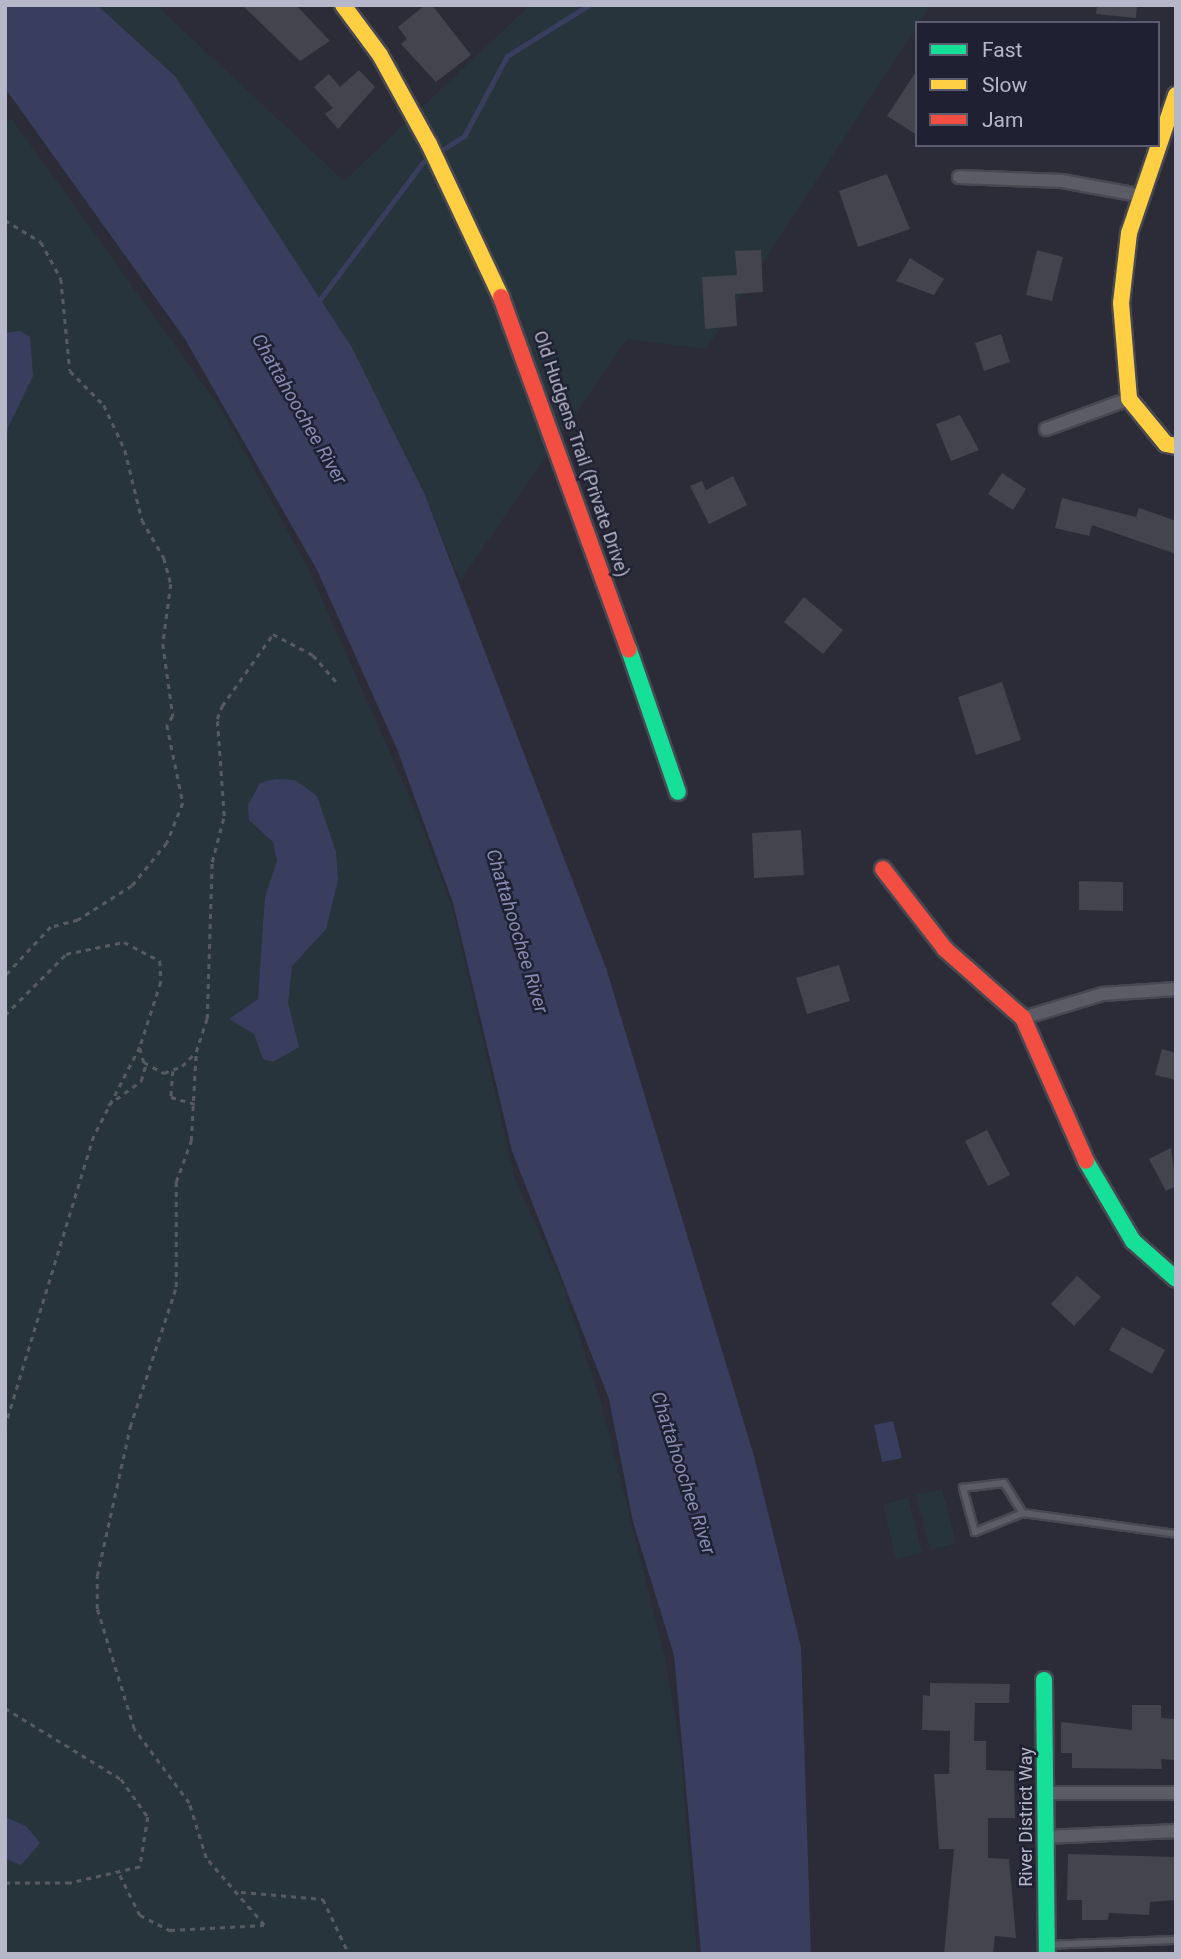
<!DOCTYPE html>
<style>
body{margin:0}
#map{position:relative;width:1181px;height:1959px;overflow:hidden;background:#2b2c37;font-family:Roboto,sans-serif}
div>[style]{position:absolute}
[style*='--x']{left:calc(var(--x)*1px);top:calc(var(--y)*1px);width:calc(var(--w)*1px);rotate:calc(var(--a)*1deg)}
.green>*{inset:0;background:#28343c}
.water>*{inset:0;background:#3a3e5e}
.stream>*{height:5px;margin:-2.5px;padding:0 2.5px;transform-origin:2.5px;border-radius:2.5px;background:#3a3e5e}
.building>*{inset:0;background:#43444d}
.path>*{height:2.5px;margin-top:-1.25px;transform-origin:0;background:repeating-linear-gradient(90deg,#585a62 0 5px,transparent 0 10px)}
.roads{filter:drop-shadow(2px 0 #474851) drop-shadow(-2px 0 #474851) drop-shadow(0 2px #474851) drop-shadow(0 -2px #474851)}
.lane>*{height:6px;margin:-3px;padding:0 3px;transform-origin:3px;border-radius:3px;background:#5b5c66}
.street>*{height:12px;margin:-6px;padding:0 6px;transform-origin:6px;border-radius:6px;background:#5b5c66}
.fast>*{height:16px;margin:-8px;padding:0 8px;transform-origin:8px;border-radius:8px;background:#16e098}
.slow>*{height:16px;margin:-8px;padding:0 8px;transform-origin:8px;border-radius:8px;background:#ffcf43}
.jam>*{height:16px;margin:-8px;padding:0 8px;transform-origin:8px;border-radius:8px;background:#f24e42}
span{translate:-50% -50%;white-space:nowrap;text-align:center;line-height:1.15;-webkit-text-stroke:5px #1f2132;paint-order:stroke}
.street-label{font-size:18px;color:#b6b7c8}
.water-label{font-size:19px;color:#878cb2;font-style:italic}
.frame{position:absolute;inset:0;border:7px solid #b6b7c8;pointer-events:none}
.legend{position:absolute;left:915px;top:21px;width:245px;height:126px;box-sizing:border-box;background:#1f2132;border:2px solid #5b5d6e;margin:0;padding:9px 12px;list-style:none;font-size:21px;color:#b6b7c8}
.legend li{display:flex;align-items:center;gap:14px;height:35px}
.legend b{width:35px;border:2px solid #5b5d6e}
</style>
<div id="map">
<div class="green">
<i style="clip-path:polygon(97px 5px,156px 5px,344px 181px,530px 5px,931px 5px,706px 349px,627px 339px,460px 581px,425px 495px,175px 76px)"></i>
<i style="clip-path:polygon(11px 118px,223px 412px,311px 574px,417px 814px,452px 907px,515px 1179px,563px 1285px,603px 1409px,665px 1658px,680px 1744px,697px 1954px,5px 1954px,5px 124px)"></i>
<i style="clip-path:polygon(942px 1489px,956px 1543px,930px 1550px,916px 1495px)"></i>
<i style="clip-path:polygon(908px 1498px,922px 1553px,896px 1559px,883px 1505px)"></i>
</div>
<div class="water">
<i style="clip-path:polygon(5px 5px,97px 5px,175px 76px,352px 348px,425px 495px,606px 968px,754px 1456px,801px 1647px,811px 1954px,701px 1954px,674px 1655px,633px 1522px,609px 1399px,512px 1151px,453px 903px,397px 749px,317px 570px,185px 339px,5px 88px)"></i>
<i style="clip-path:polygon(20px 331px,30px 337px,33px 376px,8px 427px,5px 454px,5px 333px)"></i>
<i style="clip-path:polygon(275px 779px,295px 780px,317px 796px,336px 852px,338px 880px,326px 929px,292px 966px,288px 1003px,299px 1047px,273px 1062px,263px 1059px,254px 1034px,229px 1019px,258px 999px,265px 897px,277px 861px,273px 842px,249px 820px,248px 805px,260px 783px)"></i>
<i style="clip-path:polygon(893px 1421px,902px 1458px,882px 1462px,874px 1425px)"></i>
<i style="clip-path:polygon(5px 1817px,26px 1826px,40px 1843px,21px 1865px,5px 1858px)"></i>
</div>
<div class="stream">
<i style="--x:318;--y:302;--w:175;--a:-53.1"></i>
<i style="--x:423;--y:162;--w:49;--a:-32.4"></i>
<i style="--x:464;--y:136;--w:91;--a:-61.7"></i>
<i style="--x:507;--y:56;--w:97;--a:-31.9"></i>
</div>
<div class="building">
<i style="clip-path:polygon(242px 5px,296px 5px,330px 41px,300px 61px)"></i>
<i style="clip-path:polygon(425px 5px,432px 5px,471px 55px,436px 82px,401px 44px,407px 39px,398px 27px)"></i>
<i style="clip-path:polygon(1097px 5px,1137px 5px,1136px 18px,1096px 14px)"></i>
<i style="clip-path:polygon(359px 70px,375px 87px,338px 129px,325px 114px,333px 108px,314px 87px,329px 74px,340px 87px)"></i>
<i style="clip-path:polygon(917px 70px,917px 135px,887px 116px)"></i>
<i style="clip-path:polygon(887px 174px,910px 229px,858px 247px,839px 191px)"></i>
<i style="clip-path:polygon(761px 250px,763px 292px,735px 294px,737px 326px,705px 329px,702px 277px,737px 275px,735px 251px)"></i>
<i style="clip-path:polygon(1037px 250px,1063px 257px,1052px 301px,1026px 295px)"></i>
<i style="clip-path:polygon(910px 258px,944px 279px,934px 295px,896px 281px)"></i>
<i style="clip-path:polygon(1001px 334px,1010px 362px,984px 371px,975px 343px)"></i>
<i style="clip-path:polygon(960px 415px,979px 450px,951px 461px,936px 424px)"></i>
<i style="clip-path:polygon(1002px 473px,1026px 489px,1013px 510px,988px 494px)"></i>
<i style="clip-path:polygon(733px 476px,747px 505px,709px 524px,690px 486px,702px 481px,706px 490px)"></i>
<i style="clip-path:polygon(1062px 498px,1136px 517px,1139px 508px,1176px 521px,1176px 554px,1092px 525px,1089px 536px,1055px 528px)"></i>
<i style="clip-path:polygon(804px 597px,843px 630px,823px 654px,784px 622px)"></i>
<i style="clip-path:polygon(1002px 682px,1021px 740px,976px 755px,958px 697px)"></i>
<i style="clip-path:polygon(801px 830px,804px 875px,754px 878px,752px 833px)"></i>
<i style="clip-path:polygon(1079px 881px,1123px 882px,1123px 911px,1079px 910px)"></i>
<i style="clip-path:polygon(839px 965px,850px 1001px,807px 1014px,796px 978px)"></i>
<i style="clip-path:polygon(1162px 1049px,1176px 1053px,1176px 1080px,1155px 1075px)"></i>
<i style="clip-path:polygon(987px 1130px,1010px 1175px,988px 1186px,965px 1141px)"></i>
<i style="clip-path:polygon(1171px 1148px,1176px 1186px,1166px 1191px,1149px 1159px)"></i>
<i style="clip-path:polygon(1077px 1276px,1101px 1297px,1074px 1326px,1051px 1304px)"></i>
<i style="clip-path:polygon(1122px 1327px,1165px 1350px,1152px 1374px,1109px 1350px)"></i>
<i style="clip-path:polygon(930px 1683px,1010px 1684px,1009px 1703px,975px 1703px,974px 1741px,986px 1741px,986px 1770px,1014px 1771px,1015px 1818px,988px 1818px,988px 1858px,1009px 1859px,1016px 1938px,995px 1936px,993px 1954px,944px 1954px,954px 1849px,939px 1849px,934px 1774px,949px 1774px,950px 1731px,922px 1730px,923px 1695px,930px 1696px)"></i>
<i style="clip-path:polygon(1132px 1705px,1161px 1705px,1161px 1718px,1176px 1719px,1176px 1760px,1161px 1759px,1162px 1769px,1072px 1768px,1072px 1753px,1061px 1753px,1061px 1722px,1132px 1730px)"></i>
<i style="clip-path:polygon(1068px 1854px,1176px 1857px,1176px 1900px,1150px 1902px,1149px 1915px,1109px 1913px,1108px 1920px,1082px 1920px,1082px 1900px,1067px 1900px)"></i>
</div>
<div class="path">
<i style="--x:5;--y:220;--w:42;--a:31.4"></i>
<i style="--x:41;--y:242;--w:42;--a:61.6"></i>
<i style="--x:61;--y:279;--w:92;--a:84.4"></i>
<i style="--x:70;--y:371;--w:48;--a:45"></i>
<i style="--x:104;--y:405;--w:50;--a:65"></i>
<i style="--x:125;--y:450;--w:72;--a:76.3"></i>
<i style="--x:142;--y:520;--w:44;--a:59.9"></i>
<i style="--x:164;--y:558;--w:27;--a:75"></i>
<i style="--x:171;--y:584;--w:61;--a:97.6"></i>
<i style="--x:163;--y:644;--w:73;--a:82.1"></i>
<i style="--x:173;--y:716;--w:11;--a:124"></i>
<i style="--x:167;--y:725;--w:80;--a:78.4"></i>
<i style="--x:183;--y:803;--w:43;--a:111.8"></i>
<i style="--x:167;--y:843;--w:55;--a:129.1"></i>
<i style="--x:132;--y:886;--w:64;--a:147.8"></i>
<i style="--x:78;--y:920;--w:28;--a:165"></i>
<i style="--x:51;--y:927;--w:67;--a:133.2"></i>
<i style="--x:5;--y:1015;--w:86;--a:-45"></i>
<i style="--x:66;--y:954;--w:59;--a:-11.7"></i>
<i style="--x:124;--y:942;--w:41;--a:27.8"></i>
<i style="--x:160;--y:961;--w:21;--a:87"></i>
<i style="--x:161;--y:982;--w:68;--a:107.9"></i>
<i style="--x:140;--y:1047;--w:100;--a:117.3"></i>
<i style="--x:94;--y:1136;--w:305;--a:107"></i>
<i style="--x:140;--y:1048;--w:15;--a:74"></i>
<i style="--x:144;--y:1062;--w:23;--a:29"></i>
<i style="--x:164;--y:1073;--w:19;--a:-21"></i>
<i style="--x:182;--y:1066;--w:20;--a:-45"></i>
<i style="--x:196;--y:1052;--w:35;--a:-72"></i>
<i style="--x:207;--y:1019;--w:157;--a:-88.2"></i>
<i style="--x:212;--y:862;--w:48;--a:-75.4"></i>
<i style="--x:224;--y:816;--w:97;--a:-94.1"></i>
<i style="--x:217;--y:719;--w:14;--a:-69"></i>
<i style="--x:222;--y:706;--w:88;--a:-54.7"></i>
<i style="--x:273;--y:634;--w:45;--a:27.7"></i>
<i style="--x:313;--y:655;--w:40;--a:49"></i>
<i style="--x:173;--y:1071;--w:26;--a:94"></i>
<i style="--x:171;--y:1097;--w:25;--a:16"></i>
<i style="--x:108;--y:1105;--w:41;--a:-36"></i>
<i style="--x:141;--y:1081;--w:18;--a:-74"></i>
<i style="--x:5;--y:1708;--w:136;--a:31.5"></i>
<i style="--x:121;--y:1779;--w:47;--a:54.6"></i>
<i style="--x:148;--y:1817;--w:51;--a:99.1"></i>
<i style="--x:140;--y:1867;--w:72;--a:167.1"></i>
<i style="--x:70;--y:1883;--w:65;--a:180"></i>
<i style="--x:120;--y:1875;--w:45;--a:63.4"></i>
<i style="--x:140;--y:1915;--w:34;--a:27"></i>
<i style="--x:170;--y:1930;--w:94;--a:-3"></i>
<i style="--x:264;--y:1925;--w:89;--a:-130.9"></i>
<i style="--x:206;--y:1858;--w:58;--a:-107.2"></i>
<i style="--x:189;--y:1803;--w:92;--a:-126.6"></i>
<i style="--x:134;--y:1729;--w:126;--a:-107.1"></i>
<i style="--x:97;--y:1609;--w:33;--a:-90"></i>
<i style="--x:97;--y:1576;--w:153;--a:-77.5"></i>
<i style="--x:130;--y:1427;--w:147;--a:-71.8"></i>
<i style="--x:176;--y:1287;--w:105;--a:-90"></i>
<i style="--x:176;--y:1182;--w:44;--a:-69.9"></i>
<i style="--x:191;--y:1141;--w:89;--a:-86.8"></i>
<i style="--x:241;--y:1892;--w:82;--a:4.9"></i>
<i style="--x:323;--y:1899;--w:61;--a:64.7"></i>
</div>
<div class="roads">
<div class="lane">
<i style="--x:1023;--y:1513;--w:52;--a:158.4"></i>
<i style="--x:975;--y:1532;--w:46;--a:-105.3"></i>
<i style="--x:963;--y:1488;--w:41;--a:-7"></i>
<i style="--x:1004;--y:1483;--w:36;--a:58"></i>
<i style="--x:1023;--y:1513;--w:154;--a:7.8"></i>
<i style="--x:1049;--y:1945;--w:127;--a:-2.3"></i>
</div>
<div class="street">
<i style="--x:959;--y:177;--w:103;--a:2.2"></i>
<i style="--x:1062;--y:181;--w:83;--a:10.4"></i>
<i style="--x:1046;--y:429;--w:88;--a:-19.9"></i>
<i style="--x:1023;--y:1018;--w:84;--a:-16.7"></i>
<i style="--x:1103;--y:994;--w:73;--a:-3.9"></i>
<i style="--x:1045;--y:1793;--w:131;--a:0"></i>
<i style="--x:1045;--y:1837;--w:131;--a:-2.6"></i>
</div>
<div class="fast">
<i style="--x:629;--y:650;--w:150;--a:71"></i>
<i style="--x:1086;--y:1161;--w:93;--a:59.6"></i>
<i style="--x:1133;--y:1241;--w:57;--a:41.5"></i>
<i style="--x:1044;--y:1680;--w:274;--a:89.4"></i>
</div>
<div class="slow">
<i style="--x:343;--y:5;--w:62;--a:53.5"></i>
<i style="--x:380;--y:55;--w:102;--a:61.2"></i>
<i style="--x:429;--y:144;--w:169;--a:64.8"></i>
<i style="--x:1176;--y:95;--w:146;--a:108.8"></i>
<i style="--x:1129;--y:233;--w:70;--a:96.5"></i>
<i style="--x:1121;--y:303;--w:96;--a:85.2"></i>
<i style="--x:1129;--y:399;--w:58;--a:50.6"></i>
<i style="--x:1166;--y:444;--w:10;--a:11"></i>
</div>
<div class="jam">
<i style="--x:501;--y:297;--w:375;--a:70.1"></i>
<i style="--x:883;--y:869;--w:101;--a:52.2"></i>
<i style="--x:945;--y:949;--w:104;--a:41.5"></i>
<i style="--x:1023;--y:1018;--w:156;--a:66.2"></i>
</div>
</div>
<div class="street-label">
<span style="left:581px;top:454px;rotate:71deg">Old Hudgens Trail (Private Drive)</span>
<span style="left:1026px;top:1817px;rotate:-90deg">River District Way</span>
</div>
<div class="water-label">
<span style="left:299px;top:409px;rotate:60deg">Chattahoochee River</span>
<span style="left:517px;top:931px;rotate:73deg">Chattahoochee River</span>
<span style="left:683px;top:1473px;rotate:72deg">Chattahoochee River</span>
</div>
<div class="frame"></div>
<ul class="legend">
<li><b style="height:9px;background:#16e098"></b>Fast</li>
<li><b style="height:9px;background:#ffcf43"></b>Slow</li>
<li><b style="height:9px;background:#f24e42"></b>Jam</li>
</ul>
</div>
